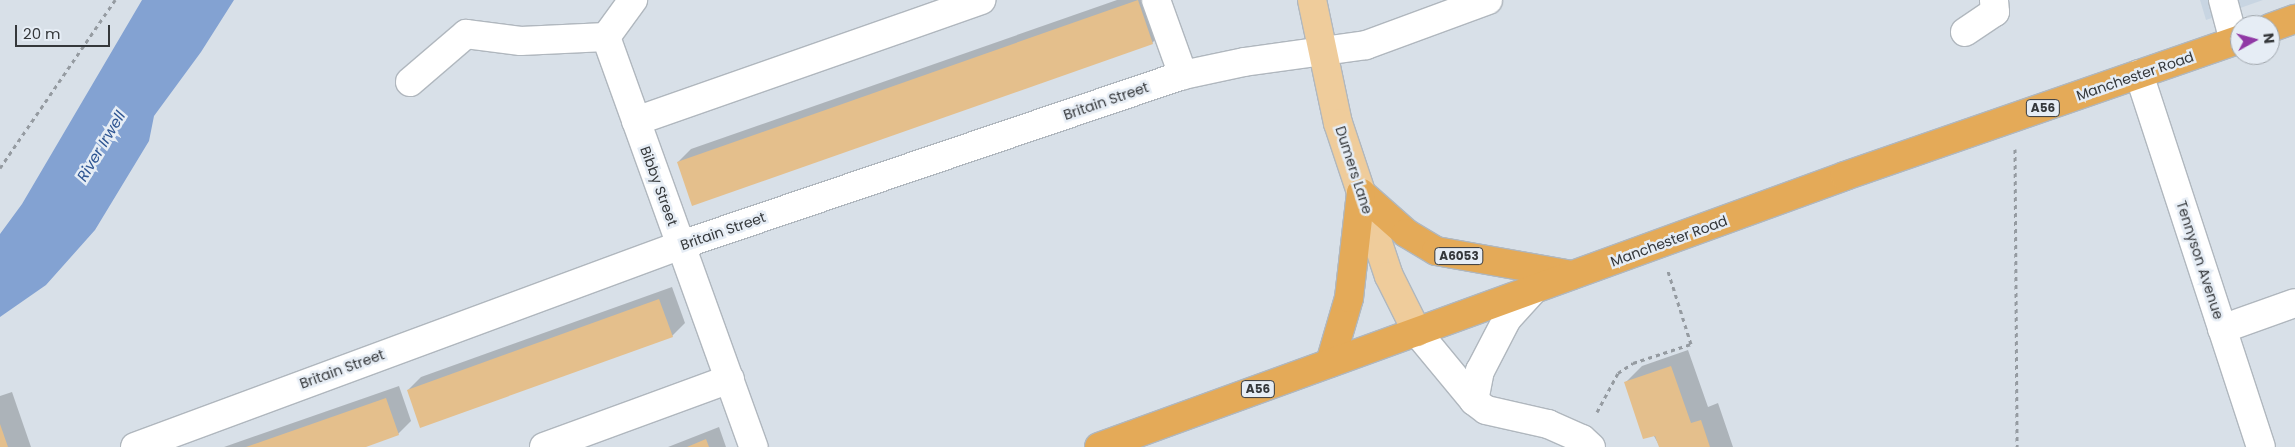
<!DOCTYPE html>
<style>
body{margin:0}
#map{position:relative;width:2295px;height:447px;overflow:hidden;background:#d8e0e8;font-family:Poppins,sans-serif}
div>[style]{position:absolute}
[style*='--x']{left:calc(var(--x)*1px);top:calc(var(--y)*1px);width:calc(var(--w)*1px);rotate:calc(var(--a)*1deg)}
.built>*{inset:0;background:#c8d5e2}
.water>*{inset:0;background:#83a2d2}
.shadow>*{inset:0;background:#0003}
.building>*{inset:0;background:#e4bf8c}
.path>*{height:3px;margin-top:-1.5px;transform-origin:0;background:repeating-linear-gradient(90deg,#959ba1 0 4px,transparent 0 8px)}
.roads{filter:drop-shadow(1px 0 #b0b7be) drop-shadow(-1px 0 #b0b7be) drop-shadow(0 1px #b0b7be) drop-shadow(0 -1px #b0b7be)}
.minor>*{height:28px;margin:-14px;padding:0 14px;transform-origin:14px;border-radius:14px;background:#fff}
.major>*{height:28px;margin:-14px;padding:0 14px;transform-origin:14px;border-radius:14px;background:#efcc9b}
.highway>*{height:28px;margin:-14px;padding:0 14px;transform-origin:14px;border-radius:14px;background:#e4aa58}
span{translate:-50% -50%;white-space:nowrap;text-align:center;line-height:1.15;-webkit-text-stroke:5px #e6edf5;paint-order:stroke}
.shield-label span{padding:1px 4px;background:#e6edf5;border:1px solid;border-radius:4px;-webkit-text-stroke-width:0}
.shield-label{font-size:12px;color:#35383b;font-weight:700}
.street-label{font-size:14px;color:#35383b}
.water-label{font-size:15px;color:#2e5592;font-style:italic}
.north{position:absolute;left:2230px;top:15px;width:50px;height:50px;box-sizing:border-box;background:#e6edf5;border:1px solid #9fa5ab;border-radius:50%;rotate:83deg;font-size:14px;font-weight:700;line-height:20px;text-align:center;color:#35383b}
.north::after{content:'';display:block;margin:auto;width:18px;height:22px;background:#9038a5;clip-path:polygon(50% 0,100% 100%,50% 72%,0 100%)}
.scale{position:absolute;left:15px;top:25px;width:95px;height:22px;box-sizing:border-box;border:2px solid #35383b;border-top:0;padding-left:6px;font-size:15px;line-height:18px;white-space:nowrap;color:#35383b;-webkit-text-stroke:4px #e6edf5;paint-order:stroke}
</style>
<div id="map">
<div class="built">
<i style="clip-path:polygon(2200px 0,2263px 0,2206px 20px)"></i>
</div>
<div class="water">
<i style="clip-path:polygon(142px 0,234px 0,201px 52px,154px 116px,149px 141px,95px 230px,46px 285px,0 317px,0 234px,22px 204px)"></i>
</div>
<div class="shadow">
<i style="clip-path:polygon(1117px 0,1155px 0,1165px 30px,1152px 43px,678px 162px,691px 149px)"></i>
<i style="clip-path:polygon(672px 287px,685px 323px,672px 336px,408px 390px,421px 377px)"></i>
<i style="clip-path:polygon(1688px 350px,1708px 407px,1718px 403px,1733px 447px,1660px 447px,1625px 383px,1642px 366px)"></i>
<i style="clip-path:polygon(399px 386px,411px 421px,398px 434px,362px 447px,224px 447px)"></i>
<i style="clip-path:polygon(12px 392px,31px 447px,0 447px,0 396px)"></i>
<i style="clip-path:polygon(719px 427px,726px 447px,668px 447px)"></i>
</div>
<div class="building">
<i style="clip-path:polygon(1138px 0,1153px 44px,692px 206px,677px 162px)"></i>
<i style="clip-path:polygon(659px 299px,673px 337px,420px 428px,407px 390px)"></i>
<i style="clip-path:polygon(1671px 366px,1691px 423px,1701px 420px,1710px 447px,1659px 447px,1655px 436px,1643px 439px,1624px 382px)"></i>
<i style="clip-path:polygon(386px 398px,399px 435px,366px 447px,246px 447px)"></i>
<i style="clip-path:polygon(0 424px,8px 447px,0 447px)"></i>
<i style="clip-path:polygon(706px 439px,709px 447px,687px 447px)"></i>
</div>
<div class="path">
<i style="--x:2015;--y:149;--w:298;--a:89.6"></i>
<i style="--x:0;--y:168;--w:204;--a:-55.6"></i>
<i style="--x:1597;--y:412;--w:44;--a:-61.7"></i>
<i style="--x:1618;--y:373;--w:18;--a:-34"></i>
<i style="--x:1633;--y:363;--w:61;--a:-18.1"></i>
<i style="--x:1691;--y:344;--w:77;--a:-107.5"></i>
</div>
<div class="roads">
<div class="minor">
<i style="--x:1156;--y:0;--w:80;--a:70.2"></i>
<i style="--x:2223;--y:0;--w:42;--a:75"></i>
<i style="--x:1965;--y:32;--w:36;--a:-34"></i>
<i style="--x:1995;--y:12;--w:12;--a:-95"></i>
<i style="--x:606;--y:37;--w:436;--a:70.2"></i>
<i style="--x:2139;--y:74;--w:392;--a:71.9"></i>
<i style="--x:410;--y:82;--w:74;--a:-40.6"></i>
<i style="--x:466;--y:34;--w:55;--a:7.3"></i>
<i style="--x:521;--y:41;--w:85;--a:-2.7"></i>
<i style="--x:606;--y:37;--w:46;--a:-53.9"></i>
<i style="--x:636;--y:121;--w:366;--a:-19.3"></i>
<i style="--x:2222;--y:329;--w:77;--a:-19.6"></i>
<i style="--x:1417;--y:332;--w:89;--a:50.4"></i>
<i style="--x:1474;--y:401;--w:15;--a:37"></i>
<i style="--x:1486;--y:410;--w:64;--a:12.7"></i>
<i style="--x:1548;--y:424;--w:37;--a:24"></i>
<i style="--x:1582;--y:439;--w:12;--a:42"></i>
<i style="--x:1474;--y:401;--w:31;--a:-79"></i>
<i style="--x:1480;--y:371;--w:59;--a:-62.6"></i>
<i style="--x:1507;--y:319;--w:39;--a:-48"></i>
<i style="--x:135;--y:447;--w:582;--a:-20.3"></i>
<i style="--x:681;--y:245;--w:530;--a:-18.71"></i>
<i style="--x:1183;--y:75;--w:62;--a:-12"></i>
<i style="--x:1244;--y:62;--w:123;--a:-7.9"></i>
<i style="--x:1366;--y:45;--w:130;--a:-20.2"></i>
<i style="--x:544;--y:447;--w:198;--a:-20.1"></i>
</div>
<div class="major">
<i style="--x:1312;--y:0;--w:126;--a:78.1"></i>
<i style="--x:1338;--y:123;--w:161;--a:71.6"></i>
<i style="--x:1389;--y:276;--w:63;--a:63.4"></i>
</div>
<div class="highway">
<i style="--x:2270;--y:28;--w:27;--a:-20"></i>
<i style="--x:1361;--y:193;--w:60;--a:41.6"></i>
<i style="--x:1406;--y:233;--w:35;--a:31"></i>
<i style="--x:1436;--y:251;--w:138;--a:10"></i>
<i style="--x:1330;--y:363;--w:68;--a:-73.7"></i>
<i style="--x:1349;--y:298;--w:106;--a:-83.5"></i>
<i style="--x:1099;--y:447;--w:794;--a:-19.96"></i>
<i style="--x:1845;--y:176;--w:418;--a:-19.1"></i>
</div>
</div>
<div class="shield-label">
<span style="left:2043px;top:108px">A56</span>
<span style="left:1459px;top:256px">A6053</span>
<span style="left:1258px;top:389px">A56</span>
</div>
<div class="street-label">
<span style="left:2135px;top:76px;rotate:-19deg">Manchester Road</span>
<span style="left:1106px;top:101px;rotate:-19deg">Britain Street</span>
<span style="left:1354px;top:170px;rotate:72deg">Dumers Lane</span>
<span style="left:659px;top:186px;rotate:70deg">Bibby Street</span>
<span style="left:723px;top:231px;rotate:-19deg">Britain Street</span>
<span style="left:1669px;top:241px;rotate:-20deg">Manchester Road</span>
<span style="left:2200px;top:260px;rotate:72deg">Tennyson Avenue</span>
<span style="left:342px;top:369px;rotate:-20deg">Britain Street</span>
</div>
<div class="water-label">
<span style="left:101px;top:146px;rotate:-59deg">River Irwell</span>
</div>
<div class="north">N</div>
<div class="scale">20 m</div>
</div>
